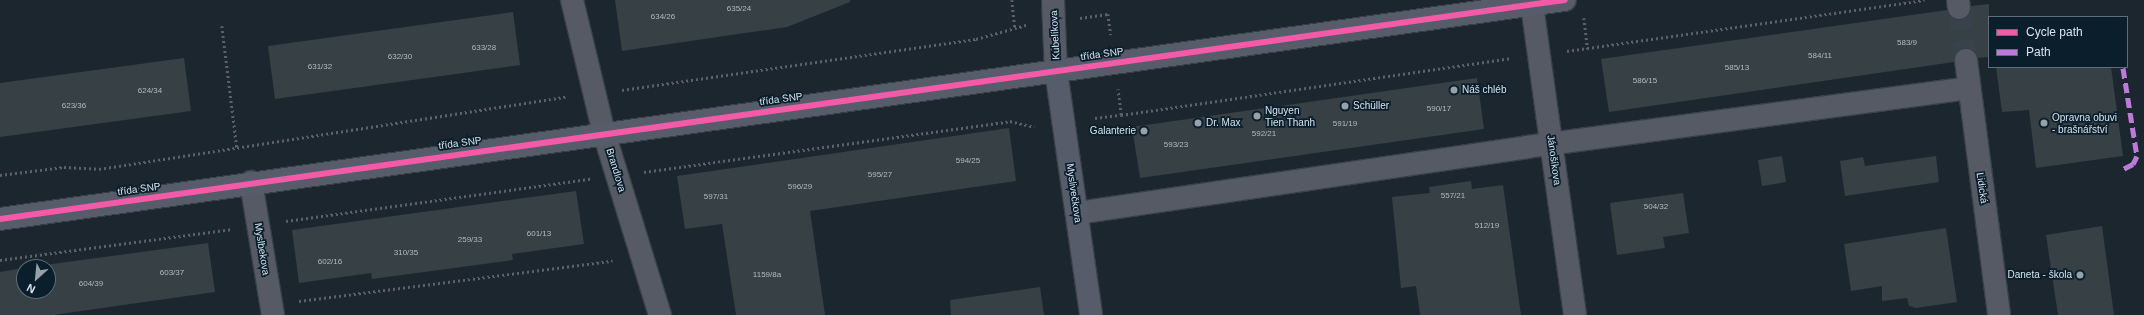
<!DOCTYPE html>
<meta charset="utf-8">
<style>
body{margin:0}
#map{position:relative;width:2144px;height:315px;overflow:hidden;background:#1c262e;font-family:Arial,sans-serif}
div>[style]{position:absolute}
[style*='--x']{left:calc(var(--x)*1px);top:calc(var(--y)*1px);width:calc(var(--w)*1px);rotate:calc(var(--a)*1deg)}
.building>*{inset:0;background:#364045}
.street-tunnel>*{height:22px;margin-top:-11px;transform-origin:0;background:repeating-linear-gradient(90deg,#38424b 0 22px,transparent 0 33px)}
.path>*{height:2.5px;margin-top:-1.25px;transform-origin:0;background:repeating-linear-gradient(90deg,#5b6069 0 2px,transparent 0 5px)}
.roads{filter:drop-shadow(1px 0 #384047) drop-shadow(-1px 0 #384047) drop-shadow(0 1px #384047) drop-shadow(0 -1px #384047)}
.street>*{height:22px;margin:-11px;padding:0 11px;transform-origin:11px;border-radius:11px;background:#565a65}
.secondary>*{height:22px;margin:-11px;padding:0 11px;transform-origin:11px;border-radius:11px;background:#575c6a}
.quiet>*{height:5px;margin-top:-2.5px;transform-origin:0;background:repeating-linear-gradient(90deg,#bd7bd9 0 10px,transparent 0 15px)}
.cycleway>*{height:6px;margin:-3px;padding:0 3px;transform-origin:3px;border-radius:3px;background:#f35aa7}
.dots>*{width:11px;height:11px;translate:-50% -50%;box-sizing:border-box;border:2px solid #0b1e2c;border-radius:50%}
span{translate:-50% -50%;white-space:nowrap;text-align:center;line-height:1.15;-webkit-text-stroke:3.5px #0b1e2c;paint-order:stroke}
.number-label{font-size:8px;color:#afbac3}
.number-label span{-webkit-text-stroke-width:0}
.street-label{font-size:10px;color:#d7e3ed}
.poi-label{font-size:10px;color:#d7e3ed}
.left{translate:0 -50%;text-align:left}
.right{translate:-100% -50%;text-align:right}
.legend{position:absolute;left:1988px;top:16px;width:140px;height:52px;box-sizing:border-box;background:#0b1e2c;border:1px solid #5d6d79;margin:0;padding:5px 7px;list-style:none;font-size:12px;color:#d7e3ed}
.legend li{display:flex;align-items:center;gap:8px;height:20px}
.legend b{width:20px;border:1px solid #5d6d79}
.north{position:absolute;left:16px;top:259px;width:40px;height:40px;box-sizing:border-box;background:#0b1e2c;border:1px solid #5d6d79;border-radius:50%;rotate:207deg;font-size:11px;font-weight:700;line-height:16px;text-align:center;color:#d7e3ed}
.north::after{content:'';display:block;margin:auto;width:14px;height:18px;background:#96a1aa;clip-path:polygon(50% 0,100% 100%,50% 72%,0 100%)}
</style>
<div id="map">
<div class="building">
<i style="clip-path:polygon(615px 0,850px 0,850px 2px,787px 27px,622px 51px)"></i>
<i style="clip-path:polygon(1989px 4px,1989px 57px,1978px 58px,1971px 49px,1964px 48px,1955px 55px,1954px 62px,1609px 112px,1601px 59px,1947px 10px,1954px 19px,1961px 20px,1970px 13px,1971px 6px)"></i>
<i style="clip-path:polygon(513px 12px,520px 65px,275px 99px,268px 46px)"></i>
<i style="clip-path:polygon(184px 58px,191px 111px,0 137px,0 83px)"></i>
<i style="clip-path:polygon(1996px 67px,2111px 67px,2123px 156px,2036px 168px,2029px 110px,2002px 112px)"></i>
<i style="clip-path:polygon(1477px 78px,1484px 129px,1140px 178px,1132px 127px)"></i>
<i style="clip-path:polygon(1009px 128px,1016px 181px,810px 211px,825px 315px,736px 315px,722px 224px,685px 229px,677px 176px)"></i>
<i style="clip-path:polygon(1782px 156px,1786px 182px,1762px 186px,1758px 160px)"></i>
<i style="clip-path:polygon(1936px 156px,1939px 182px,1845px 196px,1840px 161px,1863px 157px,1865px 166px)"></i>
<i style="clip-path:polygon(1471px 181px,1472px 189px,1503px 185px,1521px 315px,1420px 315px,1416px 286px,1401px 288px,1392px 197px,1430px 193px,1429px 187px)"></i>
<i style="clip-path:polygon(576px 191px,584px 244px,512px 254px,513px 260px,372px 279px,371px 273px,299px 283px,292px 230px)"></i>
<i style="clip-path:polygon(1683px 193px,1689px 233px,1663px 237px,1665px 248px,1617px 255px,1610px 203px)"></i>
<i style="clip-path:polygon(2102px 226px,2114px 315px,2058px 315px,2046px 235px)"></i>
<i style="clip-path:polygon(1946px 228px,1957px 302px,1916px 308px,1909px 306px,1907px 298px,1882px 301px,1882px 286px,1851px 291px,1844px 244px)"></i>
<i style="clip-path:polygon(208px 243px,215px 292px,53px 315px,0 315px,0 272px,24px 268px,24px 291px,48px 291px,48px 267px,30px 267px)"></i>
<i style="clip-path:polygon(1040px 287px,1044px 315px,951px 315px,950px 300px)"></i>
</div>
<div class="street-tunnel">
<i style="--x:1959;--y:8;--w:52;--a:82.3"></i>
</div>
<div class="path">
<i style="--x:1012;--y:0;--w:27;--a:84"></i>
<i style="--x:1080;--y:18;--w:28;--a:-8"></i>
<i style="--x:1108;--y:14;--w:21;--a:82"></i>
<i style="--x:1584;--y:18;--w:31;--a:83"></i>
<i style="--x:222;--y:26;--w:123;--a:83"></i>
<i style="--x:1567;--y:51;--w:361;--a:-8.1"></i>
<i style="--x:622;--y:90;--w:358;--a:-8.2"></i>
<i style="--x:976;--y:39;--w:52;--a:-15.6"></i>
<i style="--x:1121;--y:115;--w:395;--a:-8.3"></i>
<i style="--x:1095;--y:118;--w:26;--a:-7"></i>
<i style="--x:1121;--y:115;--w:26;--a:-97"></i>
<i style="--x:644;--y:172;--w:370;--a:-7.9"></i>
<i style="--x:1010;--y:121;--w:25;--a:14"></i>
<i style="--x:0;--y:175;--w:64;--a:-7.1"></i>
<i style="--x:64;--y:167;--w:35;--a:3"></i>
<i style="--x:99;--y:169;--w:472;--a:-8.8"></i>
<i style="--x:286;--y:221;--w:307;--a:-7.9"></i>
<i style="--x:0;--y:260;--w:233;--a:-7.6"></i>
<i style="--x:299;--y:301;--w:316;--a:-7.3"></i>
</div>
<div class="roads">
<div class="street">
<i style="--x:572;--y:0;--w:137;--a:76.5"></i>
<i style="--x:604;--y:133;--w:190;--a:72.9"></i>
<i style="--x:1053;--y:0;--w:71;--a:87.6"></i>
<i style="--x:1958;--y:0;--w:8;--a:83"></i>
<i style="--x:1532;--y:5;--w:313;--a:82.1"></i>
<i style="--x:1966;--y:60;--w:257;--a:82.6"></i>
<i style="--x:251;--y:182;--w:135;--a:80.6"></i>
<i style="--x:1077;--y:213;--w:455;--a:-8.3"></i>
<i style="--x:1527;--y:147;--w:446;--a:-7.6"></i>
</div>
<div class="secondary">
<i style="--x:1056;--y:71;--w:246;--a:81.8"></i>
<i style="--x:0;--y:219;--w:1580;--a:-7.97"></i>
</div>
</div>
<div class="quiet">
<i style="--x:2123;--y:68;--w:89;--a:81"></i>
<i style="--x:2137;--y:156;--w:9;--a:117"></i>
<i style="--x:2133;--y:164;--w:11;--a:153"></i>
</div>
<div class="cycleway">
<i style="--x:0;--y:219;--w:1580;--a:-7.97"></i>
</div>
<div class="dots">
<i style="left:1454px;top:90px;background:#96a1aa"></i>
<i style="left:1345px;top:106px;background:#96a1aa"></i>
<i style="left:1257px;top:116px;background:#96a1aa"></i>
<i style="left:1198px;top:123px;background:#96a1aa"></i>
<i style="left:2044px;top:123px;background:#96a1aa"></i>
<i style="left:1144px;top:131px;background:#96a1aa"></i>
<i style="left:2080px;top:275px;background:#96a1aa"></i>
</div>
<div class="number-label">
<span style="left:739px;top:9px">635/24</span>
<span style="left:663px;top:17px">634/26</span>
<span style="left:1907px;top:43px">583/9</span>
<span style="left:484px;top:48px">633/28</span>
<span style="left:1820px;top:56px">584/11</span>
<span style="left:400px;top:57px">632/30</span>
<span style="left:320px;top:67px">631/32</span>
<span style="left:1737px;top:68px">585/13</span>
<span style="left:1645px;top:81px">586/15</span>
<span style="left:150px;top:91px">624/34</span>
<span style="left:74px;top:106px">623/36</span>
<span style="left:1439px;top:109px">590/17</span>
<span style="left:1345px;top:124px">591/19</span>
<span style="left:1264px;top:134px">592/21</span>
<span style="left:1176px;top:145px">593/23</span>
<span style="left:968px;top:161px">594/25</span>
<span style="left:880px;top:175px">595/27</span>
<span style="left:800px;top:187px">596/29</span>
<span style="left:1453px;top:196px">557/21</span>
<span style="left:716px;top:197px">597/31</span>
<span style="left:1656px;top:207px">504/32</span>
<span style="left:1487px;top:226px">512/19</span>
<span style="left:539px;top:234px">601/13</span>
<span style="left:470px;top:240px">259/33</span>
<span style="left:406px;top:253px">310/35</span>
<span style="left:330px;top:262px">602/16</span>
<span style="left:172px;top:273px">603/37</span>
<span style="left:767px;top:275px">1159/8a</span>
<span style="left:91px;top:284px">604/39</span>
</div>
<div class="street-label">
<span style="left:1055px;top:35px;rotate:-93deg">Kubelíkova</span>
<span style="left:1102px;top:54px;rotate:-8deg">třída SNP</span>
<span style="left:781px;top:99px;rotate:-8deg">třída SNP</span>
<span style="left:460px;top:143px;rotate:-8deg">třída SNP</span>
<span style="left:1554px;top:160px;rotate:82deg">Jánošíkova</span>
<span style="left:616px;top:170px;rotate:73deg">Brandlova</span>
<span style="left:1982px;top:188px;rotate:82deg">Lidická</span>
<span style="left:139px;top:189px;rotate:-8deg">třída SNP</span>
<span style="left:1074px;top:193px;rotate:82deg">Myslivečkova</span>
<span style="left:262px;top:249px;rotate:81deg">Myslbekova</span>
</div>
<div class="poi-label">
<span class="left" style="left:1462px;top:90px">Náš chléb</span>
<span class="left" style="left:1353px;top:106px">Schüller</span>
<span class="left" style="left:1265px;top:116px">Nguyen<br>Tien Thanh</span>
<span class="left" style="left:2052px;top:123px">Opravna obuvi<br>- brašnářství</span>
<span class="left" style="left:1206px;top:123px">Dr. Max</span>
<span class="right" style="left:1136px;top:131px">Galanterie</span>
<span class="right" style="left:2072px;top:275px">Daneta - škola</span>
</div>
<ul class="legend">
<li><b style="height:5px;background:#f35aa7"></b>Cycle path</li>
<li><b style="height:5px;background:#bd7bd9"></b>Path</li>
</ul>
<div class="north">N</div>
</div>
